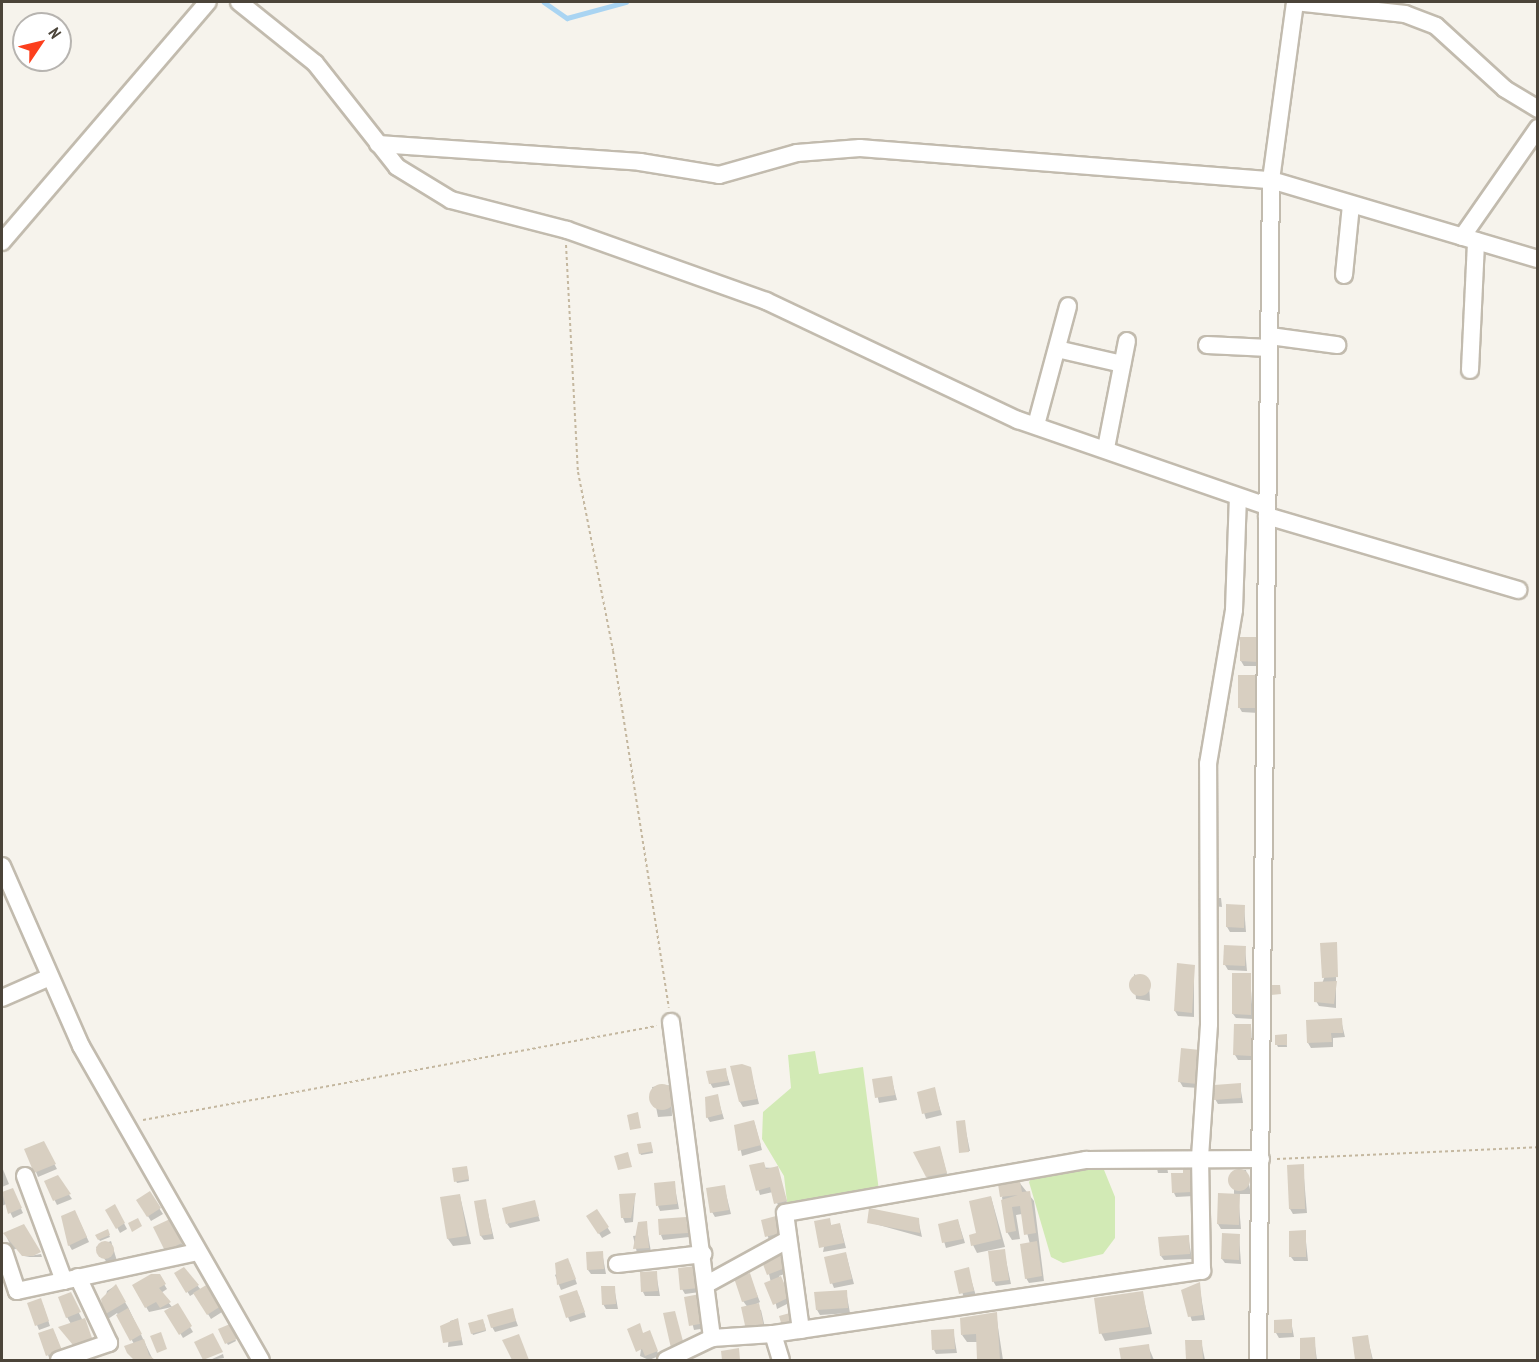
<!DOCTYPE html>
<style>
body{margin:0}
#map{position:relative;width:1539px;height:1362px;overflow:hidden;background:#f6f3ec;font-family:"PT Sans Narrow",sans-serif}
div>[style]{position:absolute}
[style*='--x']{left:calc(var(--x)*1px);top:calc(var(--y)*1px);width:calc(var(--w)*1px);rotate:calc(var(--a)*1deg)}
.green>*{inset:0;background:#d2eab5}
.shadow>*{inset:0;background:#0003}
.stream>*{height:4.5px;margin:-2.25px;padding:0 2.25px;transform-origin:2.25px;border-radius:2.25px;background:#a9d4f2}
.building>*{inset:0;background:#d8cfc1}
.round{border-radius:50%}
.path>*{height:2px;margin-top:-1px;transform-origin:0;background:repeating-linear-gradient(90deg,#c4b79f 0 3px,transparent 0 6px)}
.roads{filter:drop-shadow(2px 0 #c2bbae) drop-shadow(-2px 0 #c2bbae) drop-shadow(0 2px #c2bbae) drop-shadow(0 -2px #c2bbae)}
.minor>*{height:16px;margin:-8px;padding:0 8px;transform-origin:8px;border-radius:8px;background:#fff}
span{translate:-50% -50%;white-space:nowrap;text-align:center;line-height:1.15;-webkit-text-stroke:5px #fff;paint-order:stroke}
.frame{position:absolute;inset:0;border:3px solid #4b4439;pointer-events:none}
.north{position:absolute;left:12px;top:12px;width:60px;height:60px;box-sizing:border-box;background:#fff;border:2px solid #b7b4b0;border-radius:50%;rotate:55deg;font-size:16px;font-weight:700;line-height:24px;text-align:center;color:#4b4439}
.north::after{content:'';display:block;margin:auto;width:21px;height:27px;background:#fc3f1d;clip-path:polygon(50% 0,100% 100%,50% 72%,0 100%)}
</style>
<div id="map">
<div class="green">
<i style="clip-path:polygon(815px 1051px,819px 1074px,863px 1067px,879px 1191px,788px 1211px,784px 1176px,762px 1139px,763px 1112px,791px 1088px,788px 1055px)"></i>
<i style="clip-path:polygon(1102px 1165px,1115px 1197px,1115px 1238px,1103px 1254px,1063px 1263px,1051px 1257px,1029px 1182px,1035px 1173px)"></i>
</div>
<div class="shadow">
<i style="clip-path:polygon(1257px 639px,1260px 666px,1244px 666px,1241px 661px)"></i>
<i style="clip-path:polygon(1255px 677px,1258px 713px,1242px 712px,1239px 707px)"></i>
<i style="clip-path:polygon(1213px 898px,1221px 898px,1222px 907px,1214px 906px)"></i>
<i style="clip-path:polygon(1244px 906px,1246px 932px,1230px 932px,1227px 927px)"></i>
<i style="clip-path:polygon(1336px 944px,1336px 1008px,1319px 1006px,1316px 1001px)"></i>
<i style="clip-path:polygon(1245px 948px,1247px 971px,1228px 970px,1225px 965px)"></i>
<i style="clip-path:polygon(1194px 966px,1194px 1017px,1178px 1016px,1175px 1011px)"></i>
<i style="clip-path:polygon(1134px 974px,1149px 983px,1150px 1001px,1136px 999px)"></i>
<i style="clip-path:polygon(1250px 975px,1253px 1019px,1236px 1018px,1233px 1014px)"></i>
<i style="clip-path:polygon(1341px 1020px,1345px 1037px,1333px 1038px,1333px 1047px,1311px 1048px,1308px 1043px)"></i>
<i style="clip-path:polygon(1251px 1026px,1253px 1060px,1238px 1060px,1235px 1055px)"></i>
<i style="clip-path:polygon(1286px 1036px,1287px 1047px,1278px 1047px,1277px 1045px)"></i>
<i style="clip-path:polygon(1202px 1056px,1199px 1088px,1183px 1087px,1180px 1082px)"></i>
<i style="clip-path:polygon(750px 1068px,759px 1104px,743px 1107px,740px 1102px)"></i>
<i style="clip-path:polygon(725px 1069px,730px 1085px,713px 1088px,710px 1083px)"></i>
<i style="clip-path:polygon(891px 1077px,897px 1100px,879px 1103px,874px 1080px)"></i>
<i style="clip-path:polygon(671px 1085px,672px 1116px,658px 1117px,652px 1087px)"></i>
<i style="clip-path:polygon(1240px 1085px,1243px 1103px,1218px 1104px,1215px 1099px)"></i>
<i style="clip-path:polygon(934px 1089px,942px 1115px,926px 1119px,918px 1093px)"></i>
<i style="clip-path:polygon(717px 1096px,724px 1119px,710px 1122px,707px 1117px)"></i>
<i style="clip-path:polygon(754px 1121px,762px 1150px,742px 1156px,736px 1126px)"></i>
<i style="clip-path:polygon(964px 1122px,970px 1151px,961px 1152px)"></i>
<i style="clip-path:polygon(43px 1143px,57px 1169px,38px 1177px,36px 1172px)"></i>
<i style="clip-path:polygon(651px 1145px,653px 1153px,641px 1155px,640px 1153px)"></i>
<i style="clip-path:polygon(940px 1148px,948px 1178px,930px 1182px,915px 1153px)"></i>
<i style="clip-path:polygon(1156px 1164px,1167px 1166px,1168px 1173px,1158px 1173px)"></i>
<i style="clip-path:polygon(1303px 1166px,1307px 1213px,1293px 1214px,1290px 1209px)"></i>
<i style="clip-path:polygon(2px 1167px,9px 1184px,2px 1187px)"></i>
<i style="clip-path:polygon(751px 1167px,777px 1168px,788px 1206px,779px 1208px,773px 1192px,760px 1195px)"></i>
<i style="clip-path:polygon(467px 1169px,469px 1181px,457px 1183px,456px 1181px)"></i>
<i style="clip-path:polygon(1234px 1170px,1246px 1170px,1251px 1194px,1238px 1194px,1241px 1229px,1221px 1229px,1218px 1224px,1234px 1195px)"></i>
<i style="clip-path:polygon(1195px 1171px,1194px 1196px,1176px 1197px,1174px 1193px,1185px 1174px)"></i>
<i style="clip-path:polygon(57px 1177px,72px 1199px,57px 1205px,46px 1182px)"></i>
<i style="clip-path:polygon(1019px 1182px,1034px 1201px,1044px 1281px,1029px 1283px,1026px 1278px,1030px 1244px,1022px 1214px,1016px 1215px,1020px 1239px,1012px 1240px,1007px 1232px,1002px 1197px)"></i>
<i style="clip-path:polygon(674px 1183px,679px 1209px,660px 1211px,658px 1206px)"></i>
<i style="clip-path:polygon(724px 1186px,731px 1214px,715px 1217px,712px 1212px)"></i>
<i style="clip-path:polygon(12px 1189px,23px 1213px,13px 1218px,6px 1204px,2px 1206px,2px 1194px)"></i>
<i style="clip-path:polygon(149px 1193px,163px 1214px,151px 1221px,138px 1200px)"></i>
<i style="clip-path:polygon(635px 1195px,633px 1222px,625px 1223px,623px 1218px)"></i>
<i style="clip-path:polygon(460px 1196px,471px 1244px,453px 1246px,448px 1239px)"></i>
<i style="clip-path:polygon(991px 1197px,1005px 1247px,977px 1253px,973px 1245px)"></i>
<i style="clip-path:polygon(485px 1200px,494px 1239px,484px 1240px,481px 1236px)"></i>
<i style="clip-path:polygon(534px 1202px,540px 1221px,510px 1228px,507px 1224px)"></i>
<i style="clip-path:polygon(115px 1206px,127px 1229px,120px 1233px,108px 1210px)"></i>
<i style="clip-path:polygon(597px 1211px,611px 1233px,602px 1238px,588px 1216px)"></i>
<i style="clip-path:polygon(77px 1216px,89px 1242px,72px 1250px,69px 1245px)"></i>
<i style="clip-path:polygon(685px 1218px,689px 1237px,663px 1240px,661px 1235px)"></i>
<i style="clip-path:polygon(775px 1218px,782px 1238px,770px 1242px,762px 1222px)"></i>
<i style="clip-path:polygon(918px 1219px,922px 1237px,868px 1222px)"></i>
<i style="clip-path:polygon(829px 1220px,832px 1227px,840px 1225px,846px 1248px,823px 1252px)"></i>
<i style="clip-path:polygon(170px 1221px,184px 1248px,169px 1255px,155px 1228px)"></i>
<i style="clip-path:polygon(958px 1221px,965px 1243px,946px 1248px,939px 1225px)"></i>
<i style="clip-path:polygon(646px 1223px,651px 1252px,637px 1253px,633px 1236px,640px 1235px)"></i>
<i style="clip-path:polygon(107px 1231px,110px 1237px,100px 1241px,97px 1236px)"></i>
<i style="clip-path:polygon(1305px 1232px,1308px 1261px,1294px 1261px,1291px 1257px)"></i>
<i style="clip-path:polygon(5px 1234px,20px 1247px,13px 1250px)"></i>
<i style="clip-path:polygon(1188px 1236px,1192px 1259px,1164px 1260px,1161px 1256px)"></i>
<i style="clip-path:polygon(1239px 1236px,1241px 1264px,1225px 1263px,1222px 1259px)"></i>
<i style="clip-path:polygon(111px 1241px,117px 1261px,108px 1264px,96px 1247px)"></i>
<i style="clip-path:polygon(1004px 1251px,1011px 1284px,996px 1286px,993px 1281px)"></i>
<i style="clip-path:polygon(602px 1252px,606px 1274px,591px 1274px,588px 1270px)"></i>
<i style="clip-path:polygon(41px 1254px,42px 1257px,24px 1257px)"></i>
<i style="clip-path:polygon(779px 1254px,787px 1273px,779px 1276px,791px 1302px,777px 1309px,769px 1274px)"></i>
<i style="clip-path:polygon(846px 1254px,854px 1284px,834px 1288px,832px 1283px)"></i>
<i style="clip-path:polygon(570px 1264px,577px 1284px,561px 1290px,555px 1275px)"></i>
<i style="clip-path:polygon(695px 1268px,700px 1292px,685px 1294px,682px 1289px)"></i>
<i style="clip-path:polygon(184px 1269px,201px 1290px,207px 1286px,222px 1312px,211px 1319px,195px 1293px,190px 1296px,176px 1273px)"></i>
<i style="clip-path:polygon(968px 1269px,976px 1296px,964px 1298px,956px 1272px)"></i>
<i style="clip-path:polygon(656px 1273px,660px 1296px,645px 1296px,643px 1292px)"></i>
<i style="clip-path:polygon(749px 1275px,760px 1302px,751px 1307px,761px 1310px,766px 1332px,743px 1301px)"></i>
<i style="clip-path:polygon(159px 1276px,167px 1289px,161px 1293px,172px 1307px,149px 1312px,134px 1286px)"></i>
<i style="clip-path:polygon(1199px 1284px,1205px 1320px,1192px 1321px,1182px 1291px)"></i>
<i style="clip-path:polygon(115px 1286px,128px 1307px,153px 1360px,134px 1360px,126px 1347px,134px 1344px,117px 1313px,108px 1319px,103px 1309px,107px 1291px)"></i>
<i style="clip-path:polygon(614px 1287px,618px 1309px,606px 1309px,603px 1304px)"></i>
<i style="clip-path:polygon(846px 1291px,850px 1313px,820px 1315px,817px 1310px)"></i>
<i style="clip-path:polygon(1142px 1292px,1152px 1334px,1105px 1341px,1101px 1333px)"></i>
<i style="clip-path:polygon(579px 1296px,586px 1317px,570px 1322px,568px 1317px)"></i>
<i style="clip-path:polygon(686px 1298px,707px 1328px,694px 1330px)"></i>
<i style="clip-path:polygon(43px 1305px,50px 1326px,39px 1330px,37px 1325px)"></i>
<i style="clip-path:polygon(177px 1305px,193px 1332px,183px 1338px,167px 1311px)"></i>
<i style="clip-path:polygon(76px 1307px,94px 1343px,77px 1349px,60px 1328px,71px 1324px,67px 1317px)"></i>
<i style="clip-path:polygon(512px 1310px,518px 1326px,495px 1332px,492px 1327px)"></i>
<i style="clip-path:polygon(996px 1314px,1003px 1360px,979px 1360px,978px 1342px,967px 1342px,962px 1335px)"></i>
<i style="clip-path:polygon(457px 1319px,463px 1345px,448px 1347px,450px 1321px)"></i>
<i style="clip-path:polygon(1291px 1321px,1294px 1337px,1279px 1338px,1276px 1333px)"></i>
<i style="clip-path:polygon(484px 1323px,486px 1331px,473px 1335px,472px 1333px)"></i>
<i style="clip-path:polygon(229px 1326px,236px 1341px,228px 1345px,220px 1330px)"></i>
<i style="clip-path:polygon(953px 1330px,957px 1353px,936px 1354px,934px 1350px)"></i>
<i style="clip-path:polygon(55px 1334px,63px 1355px,50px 1360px,48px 1355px)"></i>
<i style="clip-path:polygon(643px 1334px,652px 1337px,659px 1356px,649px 1360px,640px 1356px)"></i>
<i style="clip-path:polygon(1367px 1336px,1373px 1360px,1357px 1360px,1354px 1338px)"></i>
<i style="clip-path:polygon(1301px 1339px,1314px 1339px,1317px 1360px,1302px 1360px)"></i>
<i style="clip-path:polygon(1201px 1341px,1205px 1360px,1187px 1360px,1186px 1342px)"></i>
<i style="clip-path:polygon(1148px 1346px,1154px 1360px,1123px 1360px,1121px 1349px)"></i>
<i style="clip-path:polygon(223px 1354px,224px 1358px,210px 1360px)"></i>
</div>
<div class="stream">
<i style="--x:544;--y:2;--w:28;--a:35"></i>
<i style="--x:567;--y:18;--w:61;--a:-15.2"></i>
</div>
<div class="building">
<i style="clip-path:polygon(1240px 637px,1258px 637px,1258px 662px,1240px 661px)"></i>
<i style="clip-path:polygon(1238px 675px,1256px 675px,1256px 708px,1238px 708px)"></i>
<i style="clip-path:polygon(1226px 904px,1245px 905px,1244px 928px,1226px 927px)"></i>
<i style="clip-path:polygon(1337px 942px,1338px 977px,1322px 978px,1320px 943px)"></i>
<i style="clip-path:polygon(1224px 945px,1246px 946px,1245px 966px,1223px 965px)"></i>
<i style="clip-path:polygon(1177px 963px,1195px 965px,1192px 1013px,1174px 1011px)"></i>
<i style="clip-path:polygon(1232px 973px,1251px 973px,1251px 1015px,1232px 1014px)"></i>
<i class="round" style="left:1129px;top:974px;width:22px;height:22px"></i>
<i style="clip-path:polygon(1337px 981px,1334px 1004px,1314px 1002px,1314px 982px)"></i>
<i style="clip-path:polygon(1271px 985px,1280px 985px,1281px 994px,1271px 995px)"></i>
<i style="clip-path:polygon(1342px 1018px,1343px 1033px,1331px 1033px,1332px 1042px,1307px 1043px,1306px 1020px)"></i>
<i style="clip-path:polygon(1234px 1024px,1251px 1024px,1251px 1056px,1233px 1055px)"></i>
<i style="clip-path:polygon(1287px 1034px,1287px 1045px,1275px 1045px,1275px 1035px)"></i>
<i style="clip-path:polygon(1181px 1048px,1200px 1050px,1197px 1084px,1178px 1082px)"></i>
<i style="clip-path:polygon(742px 1064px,751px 1067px,757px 1099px,739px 1102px,730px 1066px)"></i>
<i style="clip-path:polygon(726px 1068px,728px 1081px,709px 1084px,706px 1071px)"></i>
<i style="clip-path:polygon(892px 1076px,895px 1095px,875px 1098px,872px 1079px)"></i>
<i style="clip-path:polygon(1241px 1083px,1241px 1098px,1214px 1100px,1214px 1085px)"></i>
<i class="round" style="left:649px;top:1084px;width:26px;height:26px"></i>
<i style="clip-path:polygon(935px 1087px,940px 1110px,922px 1114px,917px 1092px)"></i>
<i style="clip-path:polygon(718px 1094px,722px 1114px,706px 1118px,705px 1097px)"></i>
<i style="clip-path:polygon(638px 1112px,641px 1128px,630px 1130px,627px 1115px)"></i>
<i style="clip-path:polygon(754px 1120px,761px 1145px,738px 1151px,734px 1125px)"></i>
<i style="clip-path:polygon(965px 1120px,969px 1152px,959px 1153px,956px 1121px)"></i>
<i style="clip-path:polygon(44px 1141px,56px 1164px,34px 1173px,24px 1149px)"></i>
<i style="clip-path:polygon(651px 1142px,653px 1151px,639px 1154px,637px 1144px)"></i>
<i style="clip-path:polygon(940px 1146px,947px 1173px,926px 1177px,913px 1152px)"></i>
<i style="clip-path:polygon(628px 1152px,632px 1167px,618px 1170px,614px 1156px)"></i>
<i style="clip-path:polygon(764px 1162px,766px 1169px,778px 1166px,787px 1201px,774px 1204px,770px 1187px,756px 1191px,749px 1165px)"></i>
<i style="clip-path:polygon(1304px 1164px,1305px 1209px,1289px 1209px,1287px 1165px)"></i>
<i style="clip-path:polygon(1183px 1165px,1193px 1165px,1192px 1192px,1172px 1193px,1171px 1173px,1183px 1173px)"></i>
<i style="clip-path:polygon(467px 1166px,469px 1179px,454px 1182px,452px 1168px)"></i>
<i class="round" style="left:1228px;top:1169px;width:22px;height:22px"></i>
<i style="clip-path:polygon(58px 1175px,71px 1194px,53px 1201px,44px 1181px)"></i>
<i style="clip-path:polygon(675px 1181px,677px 1204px,656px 1206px,654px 1183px)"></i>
<i style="clip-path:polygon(1020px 1181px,1022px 1192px,1030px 1191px,1036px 1233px,1024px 1235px,1020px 1206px,1012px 1207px,1016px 1231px,1006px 1233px,1001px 1200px,1018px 1195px,1000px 1197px,998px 1184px)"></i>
<i style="clip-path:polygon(725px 1185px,729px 1210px,710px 1213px,706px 1188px)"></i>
<i style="clip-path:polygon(13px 1188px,22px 1208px,8px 1214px,2px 1192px)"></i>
<i style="clip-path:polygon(150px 1191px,161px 1208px,147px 1217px,136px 1200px)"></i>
<i style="clip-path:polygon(636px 1193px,631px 1218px,621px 1218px,619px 1194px)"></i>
<i style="clip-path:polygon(1218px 1193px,1240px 1194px,1239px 1225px,1217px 1224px)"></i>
<i style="clip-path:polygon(460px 1194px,467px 1236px,447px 1239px,440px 1197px)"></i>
<i style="clip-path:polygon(991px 1196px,1001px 1239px,971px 1246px,969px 1235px,976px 1233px,969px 1201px)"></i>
<i style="clip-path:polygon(486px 1199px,492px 1234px,480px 1236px,474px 1201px)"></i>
<i style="clip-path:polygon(535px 1200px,539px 1216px,506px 1224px,502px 1208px)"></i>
<i style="clip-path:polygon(115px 1204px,125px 1223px,116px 1229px,105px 1210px)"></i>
<i style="clip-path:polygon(869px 1208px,919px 1218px,920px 1233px,867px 1223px)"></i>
<i style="clip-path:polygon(597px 1209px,609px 1227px,598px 1234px,586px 1216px)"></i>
<i style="clip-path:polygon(75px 1210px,87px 1237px,68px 1246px,61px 1216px)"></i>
<i style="clip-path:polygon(776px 1216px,781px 1233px,765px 1237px,761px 1220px)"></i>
<i style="clip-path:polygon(686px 1217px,688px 1233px,659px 1235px,658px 1219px)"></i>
<i style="clip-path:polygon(138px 1218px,142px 1226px,132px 1232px,128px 1223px)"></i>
<i style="clip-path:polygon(830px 1218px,831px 1225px,840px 1223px,844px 1243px,819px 1248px,814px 1221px)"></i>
<i style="clip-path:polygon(170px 1219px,182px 1243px,165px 1251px,153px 1227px)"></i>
<i style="clip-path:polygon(958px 1219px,963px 1239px,942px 1243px,938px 1224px)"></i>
<i style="clip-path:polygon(647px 1221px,649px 1248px,633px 1249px,638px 1222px)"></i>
<i style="clip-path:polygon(24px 1224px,41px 1252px,33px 1256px,22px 1256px,3px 1233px)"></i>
<i style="clip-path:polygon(108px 1229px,110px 1235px,98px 1240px,95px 1235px)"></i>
<i style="clip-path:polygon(1306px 1230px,1306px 1257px,1289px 1257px,1289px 1231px)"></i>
<i style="clip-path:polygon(1222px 1233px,1240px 1234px,1239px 1260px,1221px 1259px)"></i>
<i style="clip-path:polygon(1189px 1235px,1190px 1254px,1160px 1256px,1158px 1237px)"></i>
<i class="round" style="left:96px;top:1241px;width:18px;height:18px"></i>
<i style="clip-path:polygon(1037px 1241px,1042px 1276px,1025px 1279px,1020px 1244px)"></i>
<i style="clip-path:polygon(1005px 1249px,1009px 1280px,992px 1282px,988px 1251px)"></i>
<i style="clip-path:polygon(603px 1251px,604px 1269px,587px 1270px,586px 1252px)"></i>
<i style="clip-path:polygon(779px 1252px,785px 1268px,767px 1275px,761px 1259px)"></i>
<i style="clip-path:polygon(846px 1252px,852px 1279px,830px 1284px,824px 1257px)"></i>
<i style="clip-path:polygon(568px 1258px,576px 1279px,557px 1285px,555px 1263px)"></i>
<i style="clip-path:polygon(696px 1266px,699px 1288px,680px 1290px,678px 1268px)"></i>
<i style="clip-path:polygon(184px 1267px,199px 1285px,186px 1293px,174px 1273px)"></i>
<i style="clip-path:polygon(969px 1267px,974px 1291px,959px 1294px,954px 1271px)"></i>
<i style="clip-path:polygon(657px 1271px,658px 1291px,641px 1292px,640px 1272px)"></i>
<i style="clip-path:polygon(750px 1273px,758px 1297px,742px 1302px,734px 1278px)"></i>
<i style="clip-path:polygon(151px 1274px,160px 1274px,166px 1284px,159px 1288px,171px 1302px,160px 1308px,156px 1302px,145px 1308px,132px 1285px)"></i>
<i style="clip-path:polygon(781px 1276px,790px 1297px,773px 1305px,764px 1283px)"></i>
<i style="clip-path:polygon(1200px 1282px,1203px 1315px,1188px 1317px,1181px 1290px)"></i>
<i style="clip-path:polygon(116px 1284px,126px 1302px,104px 1315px,101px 1299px)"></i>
<i style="clip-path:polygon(208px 1284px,221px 1306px,207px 1315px,193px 1293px)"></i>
<i style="clip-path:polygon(601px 1286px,615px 1286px,616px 1304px,602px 1305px)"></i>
<i style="clip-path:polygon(577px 1290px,585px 1312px,566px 1318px,559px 1296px)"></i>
<i style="clip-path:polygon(847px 1290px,848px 1308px,816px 1310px,814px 1292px)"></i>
<i style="clip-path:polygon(1143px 1291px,1149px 1327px,1099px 1334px,1094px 1298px)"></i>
<i style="clip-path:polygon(71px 1292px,81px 1312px,66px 1318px,58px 1297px)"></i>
<i style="clip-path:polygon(700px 1294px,705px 1323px,689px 1326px,684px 1297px)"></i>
<i style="clip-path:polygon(41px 1298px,49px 1321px,35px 1326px,27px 1303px)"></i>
<i style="clip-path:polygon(178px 1303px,192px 1326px,179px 1335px,164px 1311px)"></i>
<i style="clip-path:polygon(759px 1303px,764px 1327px,746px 1330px,741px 1307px)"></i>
<i style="clip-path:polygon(128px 1308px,142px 1334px,130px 1341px,116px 1315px)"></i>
<i style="clip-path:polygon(513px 1308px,516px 1321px,491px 1328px,487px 1315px)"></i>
<i style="clip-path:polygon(675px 1311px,684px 1345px,671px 1348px,663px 1313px)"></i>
<i style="clip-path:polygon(997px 1312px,1000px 1360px,977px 1360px,976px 1334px,961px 1335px,960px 1318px)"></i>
<i style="clip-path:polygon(790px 1313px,792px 1324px,782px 1326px,779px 1316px)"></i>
<i style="clip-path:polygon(85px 1318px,92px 1338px,73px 1345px,58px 1327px)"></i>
<i style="clip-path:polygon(458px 1318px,462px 1340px,443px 1343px,440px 1326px)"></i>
<i style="clip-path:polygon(483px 1319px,486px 1330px,471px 1334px,468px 1323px)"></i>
<i style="clip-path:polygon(1292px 1319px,1292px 1333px,1274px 1333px,1274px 1320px)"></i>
<i style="clip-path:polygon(640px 1323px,643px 1333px,650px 1330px,658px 1351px,645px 1356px,642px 1349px,636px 1352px,627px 1329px)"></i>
<i style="clip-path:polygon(230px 1324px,237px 1339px,225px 1344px,218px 1329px)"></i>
<i style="clip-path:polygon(53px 1328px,62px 1350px,46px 1356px,38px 1333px)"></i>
<i style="clip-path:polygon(954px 1329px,955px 1349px,932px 1350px,931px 1330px)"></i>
<i style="clip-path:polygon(161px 1332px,167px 1349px,157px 1353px,150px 1336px)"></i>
<i style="clip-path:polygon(213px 1333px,223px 1352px,203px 1360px,194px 1342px)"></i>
<i style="clip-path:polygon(519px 1334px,529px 1360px,512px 1360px,502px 1340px)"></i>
<i style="clip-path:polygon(1368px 1335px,1372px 1360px,1355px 1360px,1352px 1337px)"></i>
<i style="clip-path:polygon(1315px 1337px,1316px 1360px,1300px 1360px,1300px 1338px)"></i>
<i style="clip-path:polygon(144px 1339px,149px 1355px,155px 1360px,134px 1360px,127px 1353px,124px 1346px)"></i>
<i style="clip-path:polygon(1185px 1340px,1202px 1340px,1203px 1360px,1186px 1360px)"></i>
<i style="clip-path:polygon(1149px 1344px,1151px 1360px,1121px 1360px,1119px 1348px)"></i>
<i style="clip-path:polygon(739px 1348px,740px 1360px,722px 1360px,721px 1351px)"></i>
</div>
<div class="path">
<i style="--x:566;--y:245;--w:227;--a:87"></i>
<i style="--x:578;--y:472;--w:182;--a:78.9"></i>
<i style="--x:613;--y:651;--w:361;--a:81.1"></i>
<i style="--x:143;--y:1120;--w:522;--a:-10.38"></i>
<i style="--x:1277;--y:1159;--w:261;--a:-2.6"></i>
</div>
<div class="roads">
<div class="minor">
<i style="--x:239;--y:2;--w:97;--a:38.8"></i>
<i style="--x:315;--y:63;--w:132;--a:51.7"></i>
<i style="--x:397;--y:167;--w:63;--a:31.4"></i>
<i style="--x:451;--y:200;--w:120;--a:14.5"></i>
<i style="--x:567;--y:230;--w:211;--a:19.6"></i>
<i style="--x:766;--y:301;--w:279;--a:25.3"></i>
<i style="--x:1018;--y:420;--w:263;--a:19.1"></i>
<i style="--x:1295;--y:2;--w:111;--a:6.2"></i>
<i style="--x:1405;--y:14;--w:33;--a:21"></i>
<i style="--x:1436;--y:26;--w:93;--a:42.4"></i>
<i style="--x:1505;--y:89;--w:39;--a:31"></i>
<i style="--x:378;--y:144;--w:263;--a:3.9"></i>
<i style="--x:640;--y:162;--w:80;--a:9.3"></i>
<i style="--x:719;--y:175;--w:81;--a:-15.8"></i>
<i style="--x:797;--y:153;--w:63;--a:-4.5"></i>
<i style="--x:860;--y:148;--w:412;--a:4.5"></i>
<i style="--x:1271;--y:180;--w:278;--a:16.5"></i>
<i style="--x:1462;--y:237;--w:133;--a:-55.1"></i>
<i style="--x:2;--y:242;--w:316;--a:-49.4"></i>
<i style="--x:1344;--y:275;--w:70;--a:-84.3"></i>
<i style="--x:1270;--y:336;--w:68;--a:7.7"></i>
<i style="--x:1207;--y:345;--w:62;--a:2.8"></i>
<i style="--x:1057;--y:349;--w:67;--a:13"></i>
<i style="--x:1470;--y:370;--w:129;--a:-87.3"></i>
<i style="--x:1036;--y:425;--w:123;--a:-74.9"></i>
<i style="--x:1106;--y:448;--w:109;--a:-78.9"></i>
<i style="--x:1267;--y:516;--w:262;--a:16.4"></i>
<i style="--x:2;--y:866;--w:197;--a:66.3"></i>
<i style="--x:81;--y:1046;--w:362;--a:60.2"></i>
<i style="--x:2;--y:998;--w:52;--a:-23.6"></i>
<i style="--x:671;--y:1022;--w:319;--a:82.6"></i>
<i style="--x:712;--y:1338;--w:61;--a:-3.8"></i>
<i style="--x:773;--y:1334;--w:27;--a:73"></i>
<i style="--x:25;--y:1176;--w:112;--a:69.6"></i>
<i style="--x:4;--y:1252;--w:41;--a:71.6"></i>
<i style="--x:17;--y:1291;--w:185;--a:-12.2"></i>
<i style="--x:617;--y:1264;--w:87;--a:-6.6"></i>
<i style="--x:707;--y:1284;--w:91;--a:-28.8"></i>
<i style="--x:801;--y:1330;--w:118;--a:-97.8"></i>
<i style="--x:785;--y:1213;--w:306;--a:-10"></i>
<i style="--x:1086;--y:1160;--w:175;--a:-0.3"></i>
<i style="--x:773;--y:1334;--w:434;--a:-8.4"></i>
<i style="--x:1202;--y:1271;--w:114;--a:-91"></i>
<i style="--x:1200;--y:1157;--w:133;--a:-86.1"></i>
<i style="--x:1209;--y:1024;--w:260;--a:-90.2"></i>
<i style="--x:1208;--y:764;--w:156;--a:-80.4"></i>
<i style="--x:1234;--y:610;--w:113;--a:-88"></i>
<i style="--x:59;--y:1360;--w:53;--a:-18.8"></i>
<i style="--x:109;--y:1343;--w:73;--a:-115.2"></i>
<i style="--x:666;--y:1360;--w:51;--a:-25.6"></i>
<i style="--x:1258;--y:1360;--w:1180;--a:-89.37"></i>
<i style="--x:1271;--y:180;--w:180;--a:-82.3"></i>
</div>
</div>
<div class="frame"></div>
<div class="north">N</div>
</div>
